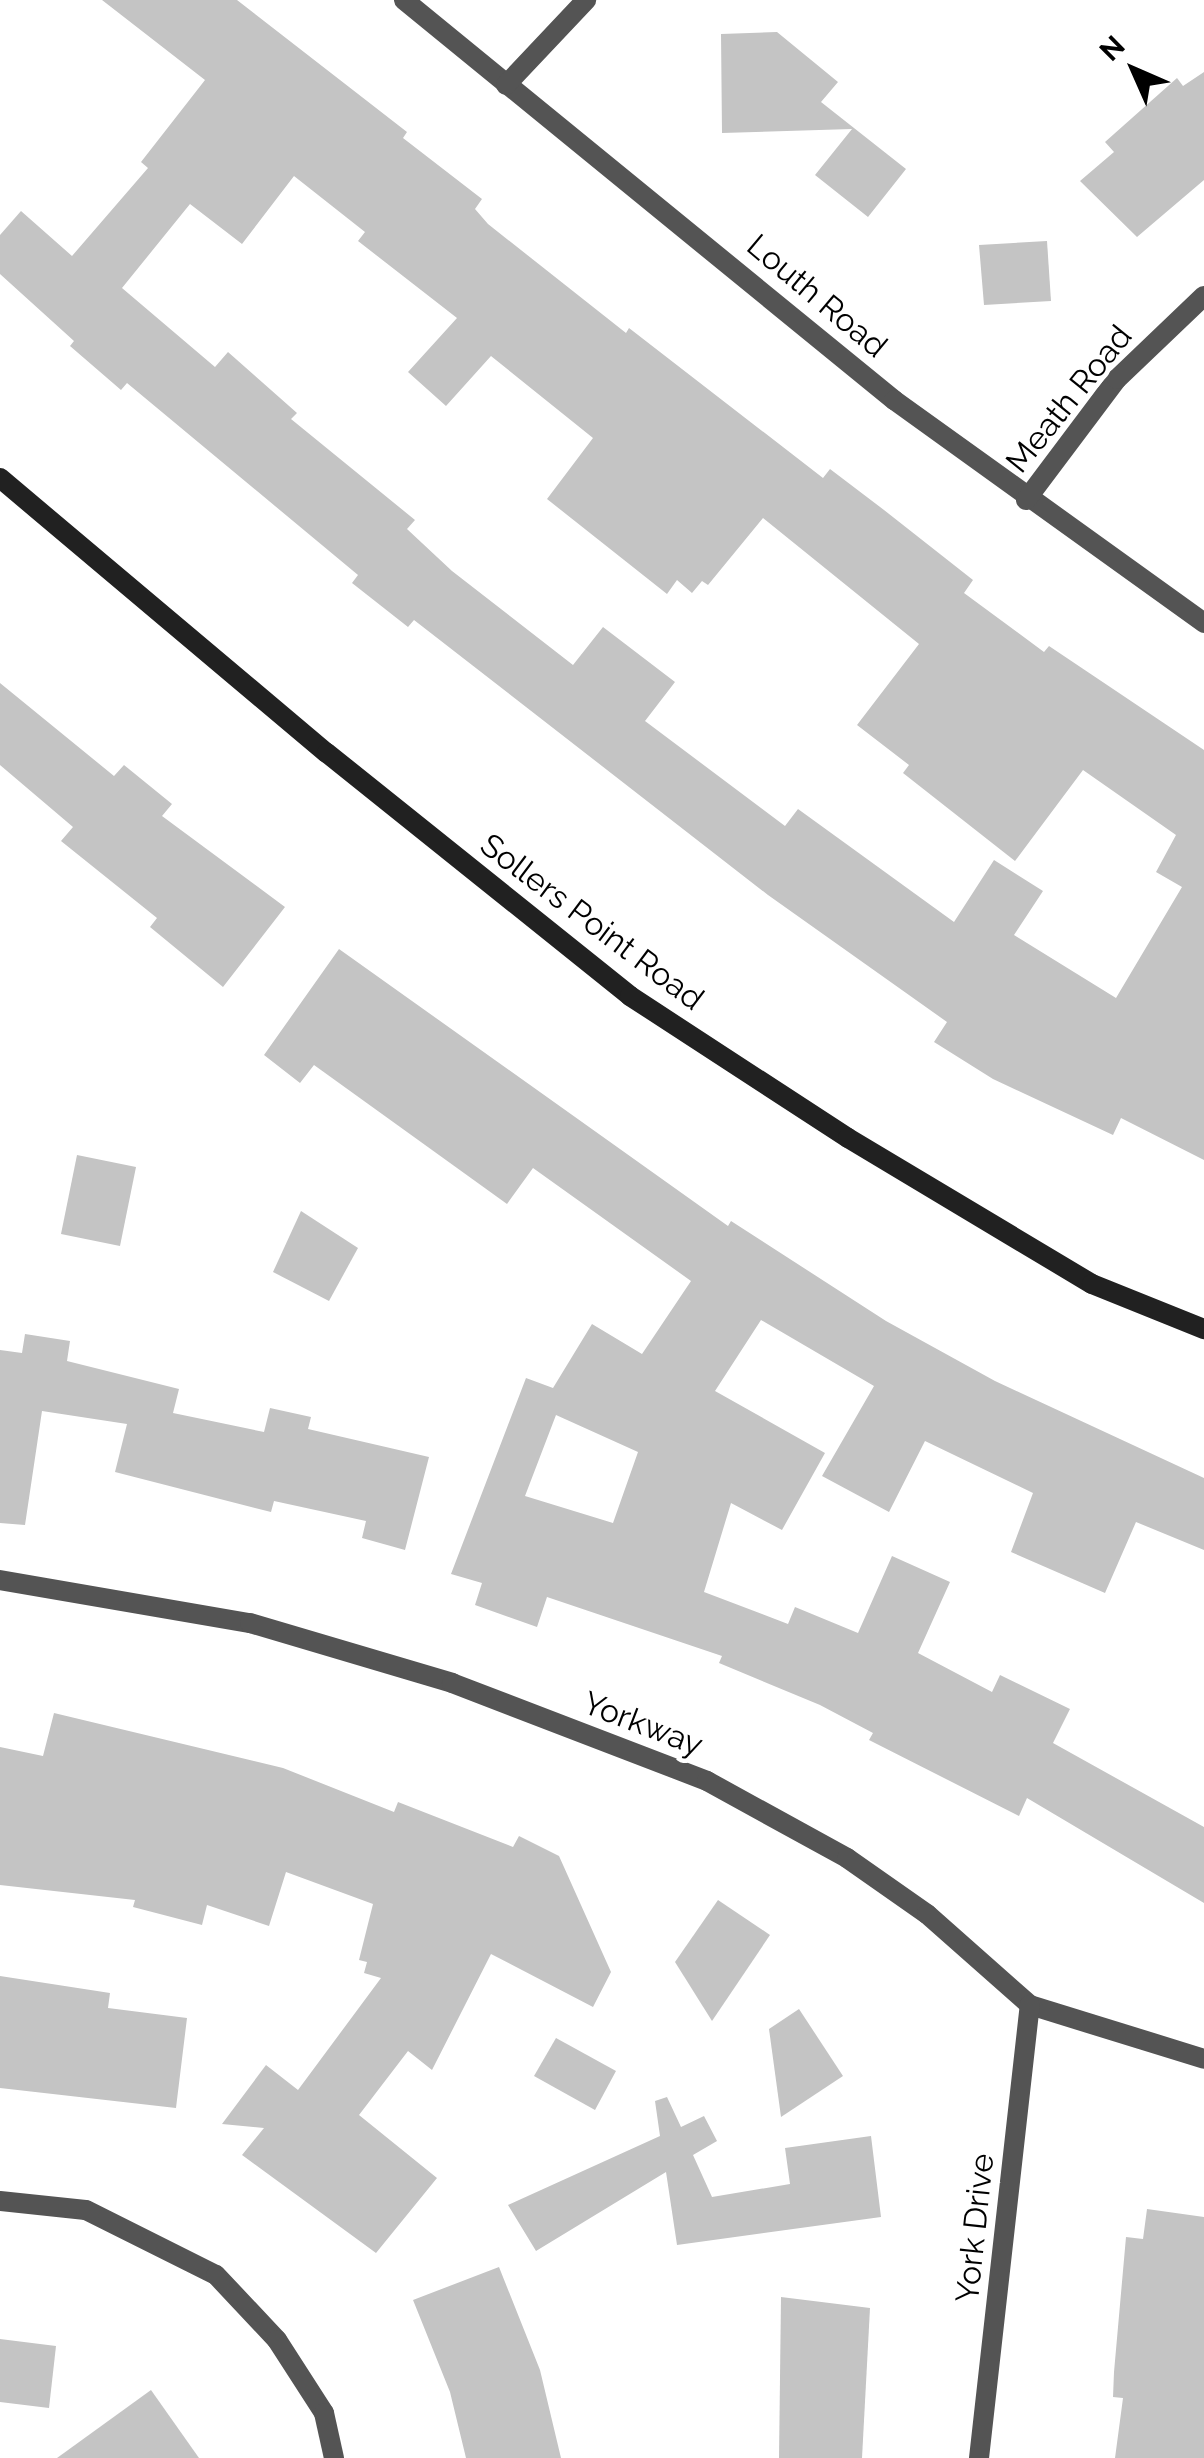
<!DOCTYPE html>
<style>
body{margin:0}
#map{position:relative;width:1204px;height:2458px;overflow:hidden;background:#fff;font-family:Raleway,sans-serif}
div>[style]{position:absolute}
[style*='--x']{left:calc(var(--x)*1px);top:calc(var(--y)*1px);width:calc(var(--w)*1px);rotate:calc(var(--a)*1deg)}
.building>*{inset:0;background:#c4c4c4}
.minor>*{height:20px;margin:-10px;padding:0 10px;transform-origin:10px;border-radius:10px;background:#545454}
.secondary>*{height:20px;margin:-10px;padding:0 10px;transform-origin:10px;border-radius:10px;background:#212121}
span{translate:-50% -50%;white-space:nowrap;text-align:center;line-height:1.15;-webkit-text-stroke:9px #fff;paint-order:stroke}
.street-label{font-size:32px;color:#000}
.north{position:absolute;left:1084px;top:20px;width:100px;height:100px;-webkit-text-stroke:8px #fff;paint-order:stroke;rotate:315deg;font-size:28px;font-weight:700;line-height:40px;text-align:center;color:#000}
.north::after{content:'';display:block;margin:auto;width:35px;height:45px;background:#000;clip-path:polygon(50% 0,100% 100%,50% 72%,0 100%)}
</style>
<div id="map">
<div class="building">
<i style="clip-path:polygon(evenodd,102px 0,237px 0,407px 132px,403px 138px,482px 199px,475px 209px,488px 224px,626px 333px,629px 328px,823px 478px,830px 469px,884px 510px,973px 580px,964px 593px,1044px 652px,1049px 646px,1204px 750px,1204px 1160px,1121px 1118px,1113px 1135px,993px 1079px,934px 1042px,947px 1022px,768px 895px,414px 620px,408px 627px,352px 583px,358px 575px,127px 383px,121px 390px,70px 346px,74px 341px,0 274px,0 235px,21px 211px,72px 256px,148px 168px,141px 162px,205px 80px,102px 0,294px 176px,365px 232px,358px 241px,457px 318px,408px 372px,446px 406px,491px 356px,593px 438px,547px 499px,667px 594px,677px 580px,692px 593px,702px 581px,708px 585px,763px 518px,919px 644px,857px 725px,909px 765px,903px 773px,1015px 861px,1083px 770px,1176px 835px,1156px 872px,1182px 887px,1116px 998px,1014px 935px,1043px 891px,994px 860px,954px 922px,798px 809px,785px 826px,645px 721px,675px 682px,603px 627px,573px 665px,452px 571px,407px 529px,415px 520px,291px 419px,297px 413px,228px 352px,215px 367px,122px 288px,190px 204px,242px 244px,294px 176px)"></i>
<i style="clip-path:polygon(777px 32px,838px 82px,821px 102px,906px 169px,868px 217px,815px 175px,852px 129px,722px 133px,721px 34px)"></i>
<i style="clip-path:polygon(1204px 72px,1204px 180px,1137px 237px,1080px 181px,1114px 152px,1105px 142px,1177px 78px,1183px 86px)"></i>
<i style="clip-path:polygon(1047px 241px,1051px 301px,984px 305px,979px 245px)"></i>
<i style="clip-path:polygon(0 683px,114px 776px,124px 765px,172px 804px,162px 816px,285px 907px,223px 987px,150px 927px,157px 918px,61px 841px,73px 827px,0 765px)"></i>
<i style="clip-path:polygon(evenodd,339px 949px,728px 1226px,731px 1221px,886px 1321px,995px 1381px,1204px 1478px,1204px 1550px,1136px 1522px,1105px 1593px,1011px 1552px,1033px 1493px,925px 1441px,889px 1512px,822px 1476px,874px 1386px,761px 1320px,715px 1391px,825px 1453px,782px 1530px,731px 1503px,704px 1592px,788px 1624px,795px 1607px,858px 1633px,892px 1556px,950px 1582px,918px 1653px,992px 1692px,1000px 1675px,1070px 1709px,1053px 1743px,1204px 1827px,1204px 1903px,1027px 1798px,1019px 1816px,869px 1740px,873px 1733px,820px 1705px,719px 1663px,722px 1656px,547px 1597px,537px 1627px,475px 1605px,482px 1583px,451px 1574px,526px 1378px,553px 1388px,592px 1324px,642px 1354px,691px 1281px,533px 1168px,507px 1204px,314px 1065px,300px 1083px,264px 1055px,339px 949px,556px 1415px,638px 1452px,613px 1523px,525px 1496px,556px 1415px)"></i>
<i style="clip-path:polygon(77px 1155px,136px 1167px,120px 1246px,61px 1234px)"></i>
<i style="clip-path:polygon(301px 1211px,358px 1248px,329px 1301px,273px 1272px)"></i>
<i style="clip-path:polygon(25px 1334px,70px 1341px,67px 1361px,179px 1389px,173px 1413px,264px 1432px,270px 1408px,311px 1417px,308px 1429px,429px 1457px,405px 1550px,362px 1538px,366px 1521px,274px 1501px,271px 1512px,115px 1472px,127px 1424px,42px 1411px,25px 1525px,0 1523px,0 1350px,22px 1353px)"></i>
<i style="clip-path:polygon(54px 1713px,283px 1768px,394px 1812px,398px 1802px,513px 1847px,519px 1836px,559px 1856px,611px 1972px,593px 2007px,491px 1954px,432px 2070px,408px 2051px,359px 2115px,437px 2178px,376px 2253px,242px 2155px,264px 2128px,222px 2124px,266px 2065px,298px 2090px,381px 1978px,364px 1973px,367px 1962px,359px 1960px,373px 1904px,286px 1872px,269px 1926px,207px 1905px,202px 1925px,133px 1907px,135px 1900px,0 1885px,0 1747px,43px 1756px)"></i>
<i style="clip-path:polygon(718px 1900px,770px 1935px,712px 2021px,675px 1962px)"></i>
<i style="clip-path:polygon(0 1976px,110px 1993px,108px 2008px,187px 2018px,176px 2108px,0 2088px)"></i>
<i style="clip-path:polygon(799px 2009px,843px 2076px,781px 2117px,769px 2029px)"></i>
<i style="clip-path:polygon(556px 2038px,616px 2071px,595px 2110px,534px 2076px)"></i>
<i style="clip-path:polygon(667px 2097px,681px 2127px,704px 2116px,717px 2141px,693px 2155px,712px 2197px,790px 2184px,785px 2148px,871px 2136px,881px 2217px,677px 2245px,666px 2172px,536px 2251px,508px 2205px,660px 2136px,655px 2101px)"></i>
<i style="clip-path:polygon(1147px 2209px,1204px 2217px,1204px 2458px,1115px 2458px,1123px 2398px,1113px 2397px,1114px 2372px,1126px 2237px,1143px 2239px)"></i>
<i style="clip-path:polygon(499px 2267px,540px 2370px,561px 2458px,466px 2458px,450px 2392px,413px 2300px)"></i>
<i style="clip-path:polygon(781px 2297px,870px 2308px,862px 2458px,779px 2458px)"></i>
<i style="clip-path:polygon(0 2339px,56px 2346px,49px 2408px,0 2402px)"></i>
<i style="clip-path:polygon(151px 2390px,199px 2458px,57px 2458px)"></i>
</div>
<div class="minor">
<i style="--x:404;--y:0;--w:633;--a:39.23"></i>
<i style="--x:894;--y:400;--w:382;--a:35.7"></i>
<i style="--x:506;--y:85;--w:117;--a:-46.7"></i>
<i style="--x:1026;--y:500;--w:151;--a:-53.1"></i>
<i style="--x:1117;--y:379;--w:120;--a:-43.7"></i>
<i style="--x:0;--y:1580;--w:254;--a:9.8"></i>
<i style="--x:250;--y:1623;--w:211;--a:16.5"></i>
<i style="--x:452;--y:1683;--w:273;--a:21"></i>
<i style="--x:707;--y:1781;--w:160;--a:28.8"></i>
<i style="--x:847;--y:1858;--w:98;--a:35"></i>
<i style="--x:927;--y:1914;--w:137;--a:41.5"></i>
<i style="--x:1030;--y:2005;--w:182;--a:17.2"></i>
<i style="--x:0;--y:2201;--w:86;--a:6"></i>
<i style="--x:86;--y:2210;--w:145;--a:26.6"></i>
<i style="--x:216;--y:2275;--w:89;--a:46.8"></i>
<i style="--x:277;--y:2340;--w:87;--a:57.2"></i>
<i style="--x:324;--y:2413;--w:46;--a:77.5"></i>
<i style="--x:979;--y:2458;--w:456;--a:-83.6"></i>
</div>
<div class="secondary">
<i style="--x:0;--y:478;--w:427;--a:40.1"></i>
<i style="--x:327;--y:753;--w:388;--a:38.7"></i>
<i style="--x:630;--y:996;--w:260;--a:33.1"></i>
<i style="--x:848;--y:1138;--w:284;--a:30.9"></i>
<i style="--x:1092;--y:1284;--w:121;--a:21.9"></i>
</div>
<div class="street-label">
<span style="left:817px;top:296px;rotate:40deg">Louth Road</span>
<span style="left:1069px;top:399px;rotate:-51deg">Meath Road</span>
<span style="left:592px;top:922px;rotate:37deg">Sollers Point Road</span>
<span style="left:643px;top:1724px;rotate:21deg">Yorkway</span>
<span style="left:975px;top:2228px;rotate:-84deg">York Drive</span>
</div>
<div class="north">N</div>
</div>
